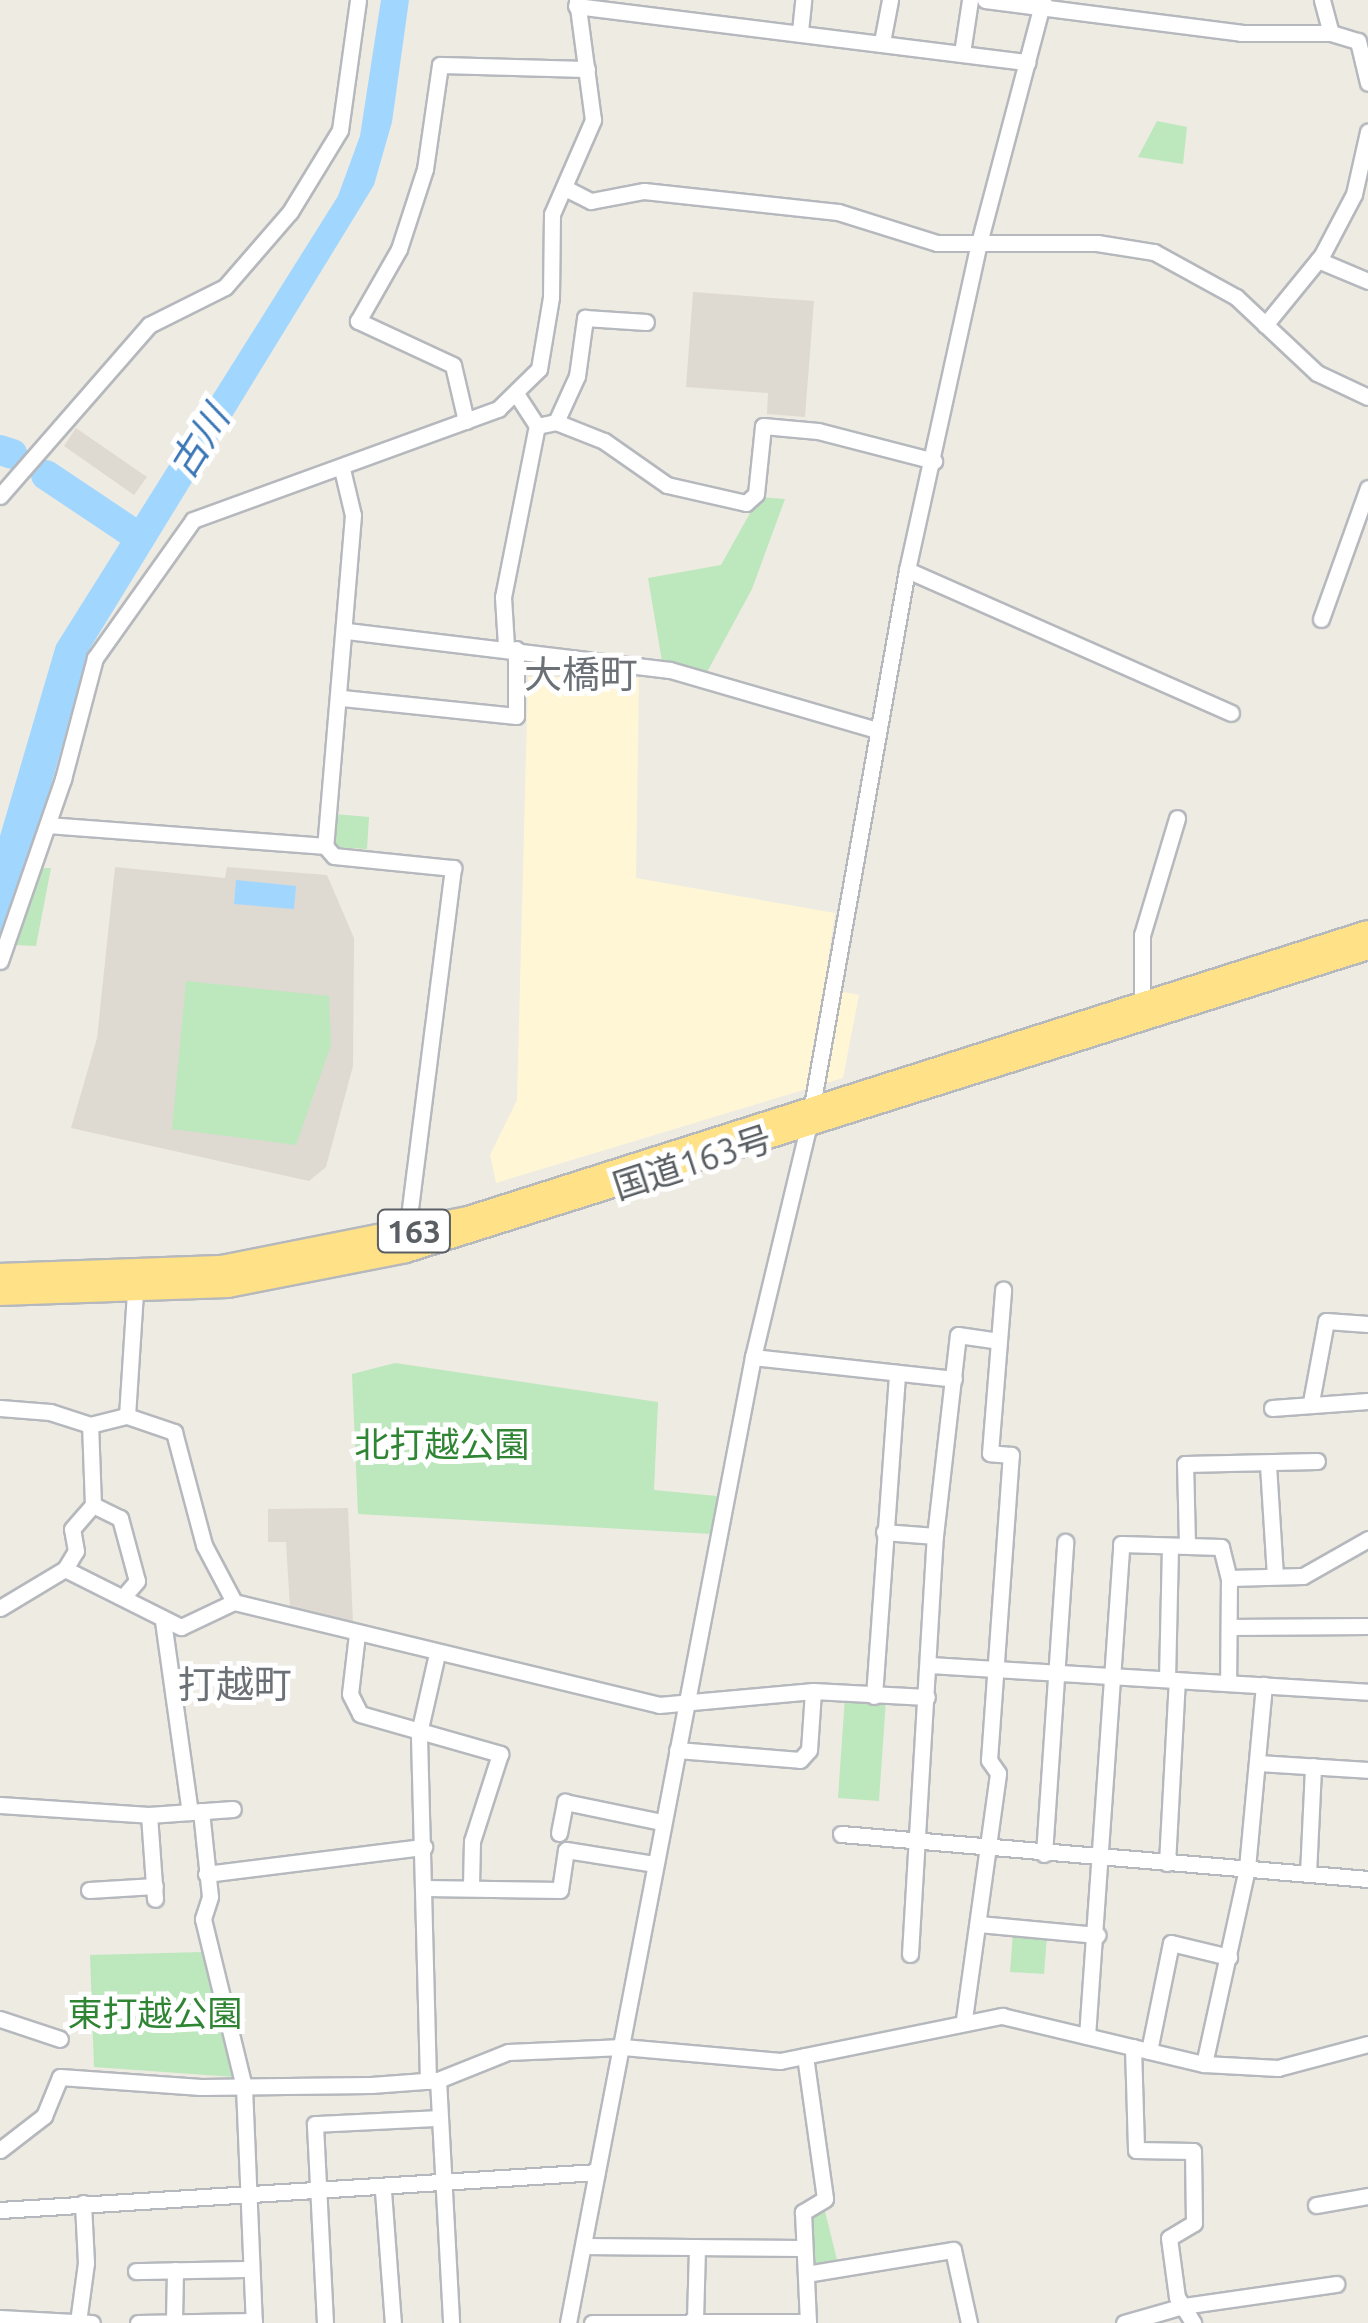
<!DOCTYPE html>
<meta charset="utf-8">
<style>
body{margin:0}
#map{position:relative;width:1368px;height:2323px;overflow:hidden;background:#eeebe2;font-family:Ubuntu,"Noto Sans JP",sans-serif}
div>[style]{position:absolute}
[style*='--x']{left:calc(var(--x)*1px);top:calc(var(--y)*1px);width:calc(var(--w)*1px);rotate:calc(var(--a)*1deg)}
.commercial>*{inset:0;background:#fff6d6}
.education>*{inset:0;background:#dedad1}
.green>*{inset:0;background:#bde7bd}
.water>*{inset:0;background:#a1d6ff}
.river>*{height:30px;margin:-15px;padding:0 15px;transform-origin:15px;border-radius:15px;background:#a1d6ff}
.roads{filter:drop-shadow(2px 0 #b5b8bd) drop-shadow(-2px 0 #b5b8bd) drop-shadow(0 2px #b5b8bd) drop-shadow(0 -2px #b5b8bd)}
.minor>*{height:15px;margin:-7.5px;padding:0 7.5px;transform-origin:7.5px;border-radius:7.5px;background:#fff}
.highway>*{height:22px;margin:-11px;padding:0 11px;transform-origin:11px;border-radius:11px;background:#ffe188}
span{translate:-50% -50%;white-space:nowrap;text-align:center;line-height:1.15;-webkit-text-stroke:10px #fff;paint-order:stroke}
.shield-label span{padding:2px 8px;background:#fff;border:2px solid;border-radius:8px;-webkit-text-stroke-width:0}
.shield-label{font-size:32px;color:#5a5f64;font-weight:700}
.street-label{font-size:35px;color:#5a5f64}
.park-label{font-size:35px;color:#308535}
.water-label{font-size:38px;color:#3a76b6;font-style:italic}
.neighbourhood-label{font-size:38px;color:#6b7176}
</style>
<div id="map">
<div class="commercial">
<i style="clip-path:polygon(528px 677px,639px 678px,636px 878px,835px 913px,824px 988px,859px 995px,843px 1078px,496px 1183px,490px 1155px,517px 1100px)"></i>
</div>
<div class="education">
<i style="clip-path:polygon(693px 292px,814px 301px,805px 417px,767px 414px,768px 393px,686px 387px)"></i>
<i style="clip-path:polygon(76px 428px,147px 477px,134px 495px,64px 446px)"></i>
<i style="clip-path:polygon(115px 867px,225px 878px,227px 867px,327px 875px,354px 938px,353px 1066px,326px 1167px,309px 1181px,71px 1128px,97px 1038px)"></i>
<i style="clip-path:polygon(348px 1508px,353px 1623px,290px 1609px,286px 1542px,268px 1542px,268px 1509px)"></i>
</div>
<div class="green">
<i style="clip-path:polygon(1157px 121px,1187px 127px,1183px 164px,1138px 157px)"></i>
<i style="clip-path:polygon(759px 497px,785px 499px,752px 589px,707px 672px,662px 661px,648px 578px,721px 565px)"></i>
<i style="clip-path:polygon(335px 814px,369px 817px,367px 849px,333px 847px)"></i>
<i style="clip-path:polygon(40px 868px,51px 868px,36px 946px,15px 945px)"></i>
<i style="clip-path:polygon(186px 981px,329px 996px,331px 1045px,296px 1145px,172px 1129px)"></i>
<i style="clip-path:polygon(395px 1363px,658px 1402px,654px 1490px,717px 1496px,712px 1534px,358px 1514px,352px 1374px)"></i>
<i style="clip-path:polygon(845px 1697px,886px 1700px,879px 1801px,838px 1798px)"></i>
<i style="clip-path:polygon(1013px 1933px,1047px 1936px,1044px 1974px,1010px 1972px)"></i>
<i style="clip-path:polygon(203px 1952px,235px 2077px,94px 2067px,90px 1955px)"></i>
<i style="clip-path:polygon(824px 2207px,837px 2260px,818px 2267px,807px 2257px,809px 2213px)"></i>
</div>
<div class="water">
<i style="clip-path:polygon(381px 0,409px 0,392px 122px,374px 185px,89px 650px,47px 800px,0 936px,0 836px,56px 645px,338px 196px,360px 136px)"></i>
<i style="clip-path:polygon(236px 880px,296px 886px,294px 909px,234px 904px)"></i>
</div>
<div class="river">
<i style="--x:0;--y:450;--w:13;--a:18"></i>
<i style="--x:46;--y:475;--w:113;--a:33.8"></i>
</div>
<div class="roads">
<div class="minor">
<i style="--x:985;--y:0;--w:258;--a:7.3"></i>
<i style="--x:1241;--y:33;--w:90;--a:0"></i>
<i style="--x:1322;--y:0;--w:34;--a:75"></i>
<i style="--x:1331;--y:33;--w:28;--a:17"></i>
<i style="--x:1358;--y:41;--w:43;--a:76.6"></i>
<i style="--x:576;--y:6;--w:455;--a:7.1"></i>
<i style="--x:800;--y:31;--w:31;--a:-84"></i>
<i style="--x:882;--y:42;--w:43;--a:-79.2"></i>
<i style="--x:962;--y:53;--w:54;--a:-81.4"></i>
<i style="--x:565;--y:188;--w:29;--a:27"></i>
<i style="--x:591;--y:201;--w:54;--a:-10.7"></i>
<i style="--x:644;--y:191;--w:195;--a:6.2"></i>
<i style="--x:838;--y:212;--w:104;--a:17.4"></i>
<i style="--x:937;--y:243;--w:160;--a:0"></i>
<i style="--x:1097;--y:243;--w:58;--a:9"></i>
<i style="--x:1154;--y:252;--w:94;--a:28.8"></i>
<i style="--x:1236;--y:297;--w:111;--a:43.2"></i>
<i style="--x:1317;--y:373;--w:56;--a:25.2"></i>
<i style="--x:1318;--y:260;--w:54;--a:22.8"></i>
<i style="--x:1265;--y:325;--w:90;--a:-50.8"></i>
<i style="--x:1322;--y:255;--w:69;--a:-62.3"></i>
<i style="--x:1354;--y:194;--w:64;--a:-77.3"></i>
<i style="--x:517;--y:395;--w:37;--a:57"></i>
<i style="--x:537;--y:426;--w:19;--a:-12"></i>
<i style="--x:556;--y:422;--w:52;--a:21.6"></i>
<i style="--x:604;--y:441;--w:77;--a:34.9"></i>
<i style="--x:667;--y:485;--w:81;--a:12.8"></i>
<i style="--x:746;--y:503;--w:13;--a:-42"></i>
<i style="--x:756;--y:494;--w:68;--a:-84.1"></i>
<i style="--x:763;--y:426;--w:55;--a:5.2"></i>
<i style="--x:818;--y:431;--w:120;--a:14.5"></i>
<i style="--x:466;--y:421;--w:57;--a:-103.1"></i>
<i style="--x:453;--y:365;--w:105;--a:-155.1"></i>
<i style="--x:358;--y:321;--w:83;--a:-60.3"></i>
<i style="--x:399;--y:249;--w:84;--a:-72"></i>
<i style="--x:425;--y:169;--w:105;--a:-81.8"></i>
<i style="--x:440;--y:65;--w:147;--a:1.6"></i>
<i style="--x:556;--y:422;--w:51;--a:-65.5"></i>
<i style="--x:577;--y:376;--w:59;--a:-82.1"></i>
<i style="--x:585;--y:318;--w:61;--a:3.8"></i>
<i style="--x:342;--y:469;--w:47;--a:76.6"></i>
<i style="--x:353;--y:515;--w:332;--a:94.8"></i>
<i style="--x:325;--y:846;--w:13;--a:48"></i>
<i style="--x:334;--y:856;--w:120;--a:5.8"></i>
<i style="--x:453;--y:868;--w:369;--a:97.2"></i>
<i style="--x:0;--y:496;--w:227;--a:-48.9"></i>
<i style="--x:149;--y:325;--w:85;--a:-26.6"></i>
<i style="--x:225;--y:287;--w:99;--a:-49.1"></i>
<i style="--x:290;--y:212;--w:96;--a:-58.6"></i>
<i style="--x:340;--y:130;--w:131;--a:-82.1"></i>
<i style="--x:907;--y:570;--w:354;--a:23.8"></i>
<i style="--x:1321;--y:619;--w:139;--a:-70.3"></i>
<i style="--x:347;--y:631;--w:325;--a:6.9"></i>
<i style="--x:670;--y:670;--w:215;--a:16.2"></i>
<i style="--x:506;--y:646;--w:49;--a:-93.5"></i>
<i style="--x:503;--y:597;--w:174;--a:-78.8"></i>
<i style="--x:342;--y:698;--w:175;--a:5.9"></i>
<i style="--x:516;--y:716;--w:67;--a:-90"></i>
<i style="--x:48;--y:825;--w:278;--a:4.3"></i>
<i style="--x:0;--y:961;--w:193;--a:-70.9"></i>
<i style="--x:63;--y:779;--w:125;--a:-75.2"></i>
<i style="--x:95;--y:658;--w:169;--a:-54.6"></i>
<i style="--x:193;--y:520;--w:325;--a:-20"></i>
<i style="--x:498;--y:409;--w:57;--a:-44.3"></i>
<i style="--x:539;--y:369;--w:73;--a:-80.5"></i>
<i style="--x:551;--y:297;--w:83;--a:-89.3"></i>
<i style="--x:552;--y:214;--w:103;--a:-66.4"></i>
<i style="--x:593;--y:120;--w:121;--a:-97.6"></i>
<i style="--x:1142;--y:1002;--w:67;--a:-90"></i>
<i style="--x:1142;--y:935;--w:122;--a:-73.3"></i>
<i style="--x:753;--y:1357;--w:202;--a:6.2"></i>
<i style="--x:1311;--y:1402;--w:82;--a:-79.5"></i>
<i style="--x:1326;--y:1321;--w:42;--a:4.1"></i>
<i style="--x:0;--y:1408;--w:50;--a:4.6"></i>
<i style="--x:50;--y:1412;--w:42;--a:18"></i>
<i style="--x:90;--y:1425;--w:38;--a:-14"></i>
<i style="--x:127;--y:1416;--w:50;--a:18.8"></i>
<i style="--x:174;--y:1432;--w:117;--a:75.1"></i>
<i style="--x:204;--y:1545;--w:64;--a:62.2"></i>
<i style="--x:1272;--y:1408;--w:96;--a:-4.2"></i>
<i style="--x:127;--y:1416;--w:123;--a:-86.3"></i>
<i style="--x:1268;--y:1465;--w:111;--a:86.4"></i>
<i style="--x:93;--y:1505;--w:30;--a:26"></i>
<i style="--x:120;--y:1518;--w:65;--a:74.9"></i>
<i style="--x:137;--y:1581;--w:21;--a:131"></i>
<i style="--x:884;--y:1532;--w:51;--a:4.5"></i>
<i style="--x:1187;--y:1544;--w:80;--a:-91.4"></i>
<i style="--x:1185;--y:1464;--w:132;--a:-1.3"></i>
<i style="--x:65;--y:1569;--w:21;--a:-59"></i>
<i style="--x:76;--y:1551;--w:22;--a:-100"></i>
<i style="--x:72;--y:1529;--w:32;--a:-49"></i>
<i style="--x:93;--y:1505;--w:80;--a:-92.1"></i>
<i style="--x:1229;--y:1578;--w:74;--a:-1.5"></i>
<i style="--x:1303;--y:1576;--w:75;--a:-29.6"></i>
<i style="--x:0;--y:1608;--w:76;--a:-31"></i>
<i style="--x:65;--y:1569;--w:130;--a:26.6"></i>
<i style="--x:181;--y:1627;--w:59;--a:-25.3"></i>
<i style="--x:234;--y:1602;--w:437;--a:13.6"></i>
<i style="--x:659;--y:1705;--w:155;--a:-5.2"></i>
<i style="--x:813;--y:1691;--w:114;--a:3"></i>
<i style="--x:163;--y:1621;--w:193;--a:82"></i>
<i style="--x:1229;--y:1627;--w:139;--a:-0.4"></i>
<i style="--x:357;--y:1634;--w:60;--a:96.7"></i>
<i style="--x:350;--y:1694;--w:22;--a:63"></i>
<i style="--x:360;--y:1714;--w:146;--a:15.9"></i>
<i style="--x:500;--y:1754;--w:91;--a:107.8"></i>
<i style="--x:472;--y:1841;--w:44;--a:91.3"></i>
<i style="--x:929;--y:1665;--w:440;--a:3.5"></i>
<i style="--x:1167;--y:1679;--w:133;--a:-88.7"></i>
<i style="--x:874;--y:1696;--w:324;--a:-85.9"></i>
<i style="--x:677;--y:1750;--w:123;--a:4.6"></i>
<i style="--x:800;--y:1760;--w:13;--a:-48"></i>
<i style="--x:809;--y:1750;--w:59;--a:-86.1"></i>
<i style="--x:1258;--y:1763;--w:110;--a:3.6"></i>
<i style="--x:0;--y:1805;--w:149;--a:3.8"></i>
<i style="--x:149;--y:1815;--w:84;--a:-4.1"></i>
<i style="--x:201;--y:1811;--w:86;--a:84"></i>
<i style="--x:210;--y:1897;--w:23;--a:108"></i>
<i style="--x:203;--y:1919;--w:173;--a:76.3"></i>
<i style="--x:244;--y:2087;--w:236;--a:87.6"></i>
<i style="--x:149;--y:1815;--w:84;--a:85.9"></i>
<i style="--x:559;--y:1833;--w:32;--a:-79"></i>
<i style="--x:565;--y:1802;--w:99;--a:11.7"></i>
<i style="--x:841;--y:1834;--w:529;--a:4.88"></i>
<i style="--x:1044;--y:1854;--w:313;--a:-86.1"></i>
<i style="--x:1167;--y:1863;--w:183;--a:-86.9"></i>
<i style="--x:206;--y:1874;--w:220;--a:-7.1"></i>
<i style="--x:1308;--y:1874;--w:108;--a:-87.3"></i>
<i style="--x:425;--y:1888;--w:135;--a:0.8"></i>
<i style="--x:560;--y:1890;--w:40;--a:-81.5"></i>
<i style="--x:566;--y:1850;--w:89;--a:9"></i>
<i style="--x:89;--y:1890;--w:66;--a:-3.5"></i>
<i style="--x:978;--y:1924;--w:120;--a:5.3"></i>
<i style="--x:910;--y:1954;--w:419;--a:-86.6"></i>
<i style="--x:935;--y:1536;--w:202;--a:-83.5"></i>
<i style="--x:958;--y:1335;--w:41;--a:8.3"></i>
<i style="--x:0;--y:2019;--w:63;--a:18.4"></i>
<i style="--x:964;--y:2019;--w:248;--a:-82.1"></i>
<i style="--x:998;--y:1773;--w:16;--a:-125"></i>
<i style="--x:989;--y:1760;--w:306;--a:-85.9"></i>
<i style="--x:1011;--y:1455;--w:21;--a:-175"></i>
<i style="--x:990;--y:1453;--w:164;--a:-85.4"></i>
<i style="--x:1087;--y:2036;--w:493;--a:-86"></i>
<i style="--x:1121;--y:1544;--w:100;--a:1.7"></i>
<i style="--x:1221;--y:1547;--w:32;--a:76"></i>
<i style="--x:1229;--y:1578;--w:105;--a:90.5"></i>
<i style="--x:1133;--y:2047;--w:103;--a:88.3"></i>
<i style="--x:1136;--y:2150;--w:57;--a:1"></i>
<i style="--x:1193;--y:2151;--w:72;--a:89.2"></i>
<i style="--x:1194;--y:2223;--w:29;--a:149"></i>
<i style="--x:1169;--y:2238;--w:60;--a:82.3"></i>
<i style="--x:1177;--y:2297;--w:31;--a:58"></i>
<i style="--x:1149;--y:2051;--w:110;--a:-78.5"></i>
<i style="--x:1171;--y:1943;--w:60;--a:13.6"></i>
<i style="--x:805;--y:2056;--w:144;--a:82"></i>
<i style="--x:825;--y:2199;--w:26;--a:149"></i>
<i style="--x:803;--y:2212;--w:111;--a:87.4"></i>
<i style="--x:1204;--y:2064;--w:201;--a:-77.6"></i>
<i style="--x:1247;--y:1868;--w:184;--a:-84.7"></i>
<i style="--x:438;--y:2080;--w:243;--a:86.9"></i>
<i style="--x:428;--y:2081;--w:348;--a:-91.5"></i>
<i style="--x:419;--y:1733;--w:81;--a:-77.2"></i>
<i style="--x:0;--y:2150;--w:56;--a:-37.7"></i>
<i style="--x:44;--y:2116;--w:42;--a:-67.7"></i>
<i style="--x:60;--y:2077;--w:141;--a:4.1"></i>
<i style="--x:201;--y:2087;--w:170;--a:-0.7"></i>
<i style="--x:371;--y:2085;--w:67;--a:-4.3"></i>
<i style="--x:438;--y:2080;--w:75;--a:-21.8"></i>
<i style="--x:508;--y:2052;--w:115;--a:-2.5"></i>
<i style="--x:623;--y:2047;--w:158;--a:5.1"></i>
<i style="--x:780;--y:2061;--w:227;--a:-11.5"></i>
<i style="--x:1002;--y:2016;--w:208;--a:13.4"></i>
<i style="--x:1204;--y:2064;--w:74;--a:3.1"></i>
<i style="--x:1278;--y:2068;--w:93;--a:-14.9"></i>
<i style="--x:383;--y:2191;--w:132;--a:85.7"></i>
<i style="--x:1316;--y:2205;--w:53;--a:-9.8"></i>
<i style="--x:0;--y:2210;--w:598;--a:-3.64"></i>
<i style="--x:583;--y:2246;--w:217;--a:0.5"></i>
<i style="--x:136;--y:2271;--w:115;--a:-1"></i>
<i style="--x:806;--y:2274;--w:149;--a:-9.3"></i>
<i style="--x:953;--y:2250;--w:75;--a:77.6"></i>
<i style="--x:0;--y:2318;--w:92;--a:3.1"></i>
<i style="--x:174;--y:2319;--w:49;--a:-88.8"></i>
<i style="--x:695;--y:2320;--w:73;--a:-88.4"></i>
<i style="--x:78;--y:2322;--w:60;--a:-82.3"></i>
<i style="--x:86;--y:2263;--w:60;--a:-92.9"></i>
<i style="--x:138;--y:2323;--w:116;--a:-1"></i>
<i style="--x:325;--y:2323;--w:199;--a:-92.9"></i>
<i style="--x:315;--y:2124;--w:123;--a:-2.8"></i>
<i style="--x:568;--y:2323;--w:984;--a:-79.16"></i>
<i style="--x:753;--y:1357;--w:241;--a:-76.5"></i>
<i style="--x:809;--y:1123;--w:562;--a:-79.95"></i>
<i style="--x:907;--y:570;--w:335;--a:-77.6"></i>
<i style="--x:979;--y:243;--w:251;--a:-75.2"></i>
<i style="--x:592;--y:2323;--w:216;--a:-0.3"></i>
<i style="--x:1124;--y:2323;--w:61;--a:-16.1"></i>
<i style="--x:1183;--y:2306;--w:155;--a:-8.2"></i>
</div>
<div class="highway">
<i style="--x:0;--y:1275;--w:222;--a:-2.1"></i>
<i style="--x:222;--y:1267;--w:251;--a:-11.3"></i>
<i style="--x:468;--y:1218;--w:944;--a:-17.63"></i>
<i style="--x:0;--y:1294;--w:228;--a:-2"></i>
<i style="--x:228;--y:1286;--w:181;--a:-11.1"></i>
<i style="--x:406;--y:1251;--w:1009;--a:-17.48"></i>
</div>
</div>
<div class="shield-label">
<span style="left:414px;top:1231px">163</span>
</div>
<div class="street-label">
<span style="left:692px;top:1162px;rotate:-18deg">国道163号</span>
</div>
<div class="park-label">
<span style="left:442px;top:1444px">北打越公園</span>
<span style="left:155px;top:2013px">東打越公園</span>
</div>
<div class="water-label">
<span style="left:199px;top:442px;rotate:-58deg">古川</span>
</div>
<div class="neighbourhood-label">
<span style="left:581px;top:675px">大橋町</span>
<span style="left:235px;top:1685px">打越町</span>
</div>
</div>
